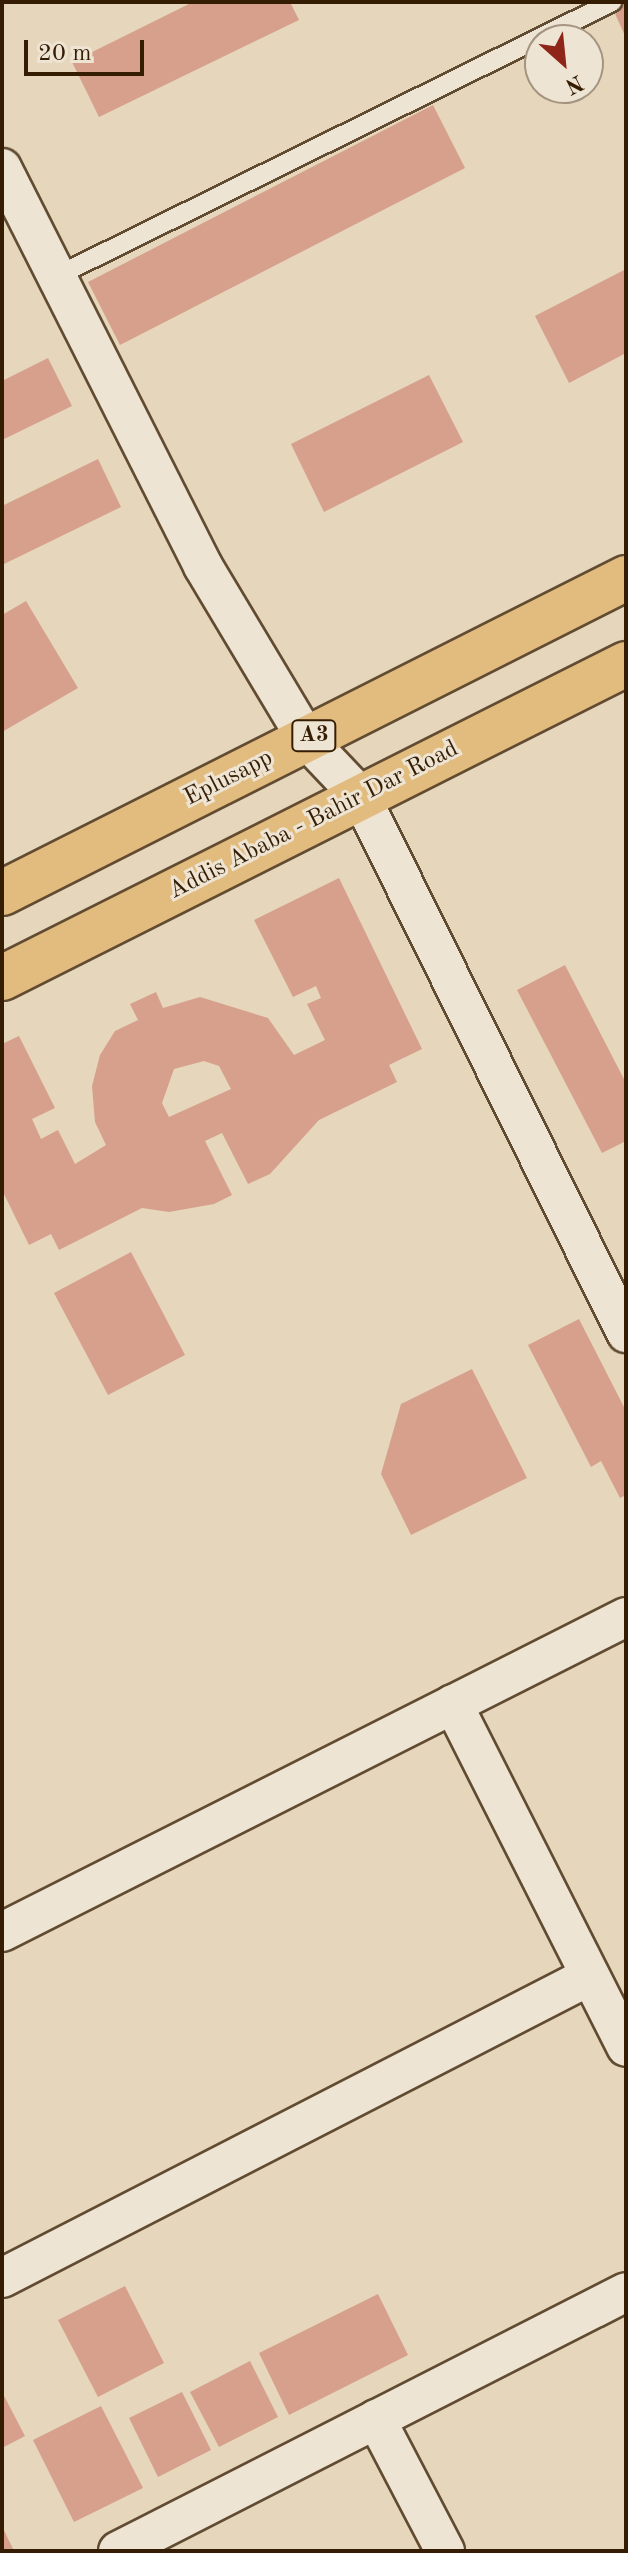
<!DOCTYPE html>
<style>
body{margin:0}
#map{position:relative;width:628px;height:2553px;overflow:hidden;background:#e5d6bc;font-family:"Old Standard TT",serif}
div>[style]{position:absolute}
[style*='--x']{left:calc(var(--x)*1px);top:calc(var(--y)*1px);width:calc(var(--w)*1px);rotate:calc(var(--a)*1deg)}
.building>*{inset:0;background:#d7a08c}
.roads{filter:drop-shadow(2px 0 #614b31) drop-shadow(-2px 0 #614b31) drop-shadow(0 2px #614b31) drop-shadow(0 -2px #614b31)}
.service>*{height:18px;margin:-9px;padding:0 9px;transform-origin:9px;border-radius:9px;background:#eee4d3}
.minor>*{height:38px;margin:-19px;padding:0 19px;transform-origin:19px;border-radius:19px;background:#eee4d3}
.trunk>*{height:44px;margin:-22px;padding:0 22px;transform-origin:22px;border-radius:22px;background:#e2bb7e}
span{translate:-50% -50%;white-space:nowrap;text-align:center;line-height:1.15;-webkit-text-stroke:6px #eee4d3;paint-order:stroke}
.shield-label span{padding:2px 6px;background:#eee4d3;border:2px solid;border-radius:6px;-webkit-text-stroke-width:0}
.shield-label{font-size:22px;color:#351d03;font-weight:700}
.street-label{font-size:24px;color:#351d03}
.frame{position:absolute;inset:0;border:4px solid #351d03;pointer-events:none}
.north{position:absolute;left:524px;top:24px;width:80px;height:80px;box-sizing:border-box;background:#eee4d3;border:2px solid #a49480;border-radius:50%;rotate:153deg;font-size:22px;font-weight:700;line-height:32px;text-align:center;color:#351d03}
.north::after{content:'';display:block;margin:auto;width:28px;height:36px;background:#8f2418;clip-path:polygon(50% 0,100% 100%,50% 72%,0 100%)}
.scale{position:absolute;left:24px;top:40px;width:120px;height:36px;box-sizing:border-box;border:4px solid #351d03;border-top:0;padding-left:10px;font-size:24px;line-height:28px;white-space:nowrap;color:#351d03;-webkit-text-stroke:6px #eee4d3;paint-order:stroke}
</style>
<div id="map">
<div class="building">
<i style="clip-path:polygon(193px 2px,290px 2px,299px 20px,99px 117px,72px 62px)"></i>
<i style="clip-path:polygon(623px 2px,626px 2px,626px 38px,612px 7px)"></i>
<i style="clip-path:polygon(433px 105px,465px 168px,120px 345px,88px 282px)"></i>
<i style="clip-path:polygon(626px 269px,626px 353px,569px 383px,535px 316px)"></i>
<i style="clip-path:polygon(48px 358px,72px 406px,2px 440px,2px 381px)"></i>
<i style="clip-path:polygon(429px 375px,463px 442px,324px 512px,291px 444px)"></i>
<i style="clip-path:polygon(98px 459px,121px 507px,2px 565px,2px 506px)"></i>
<i style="clip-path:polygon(26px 601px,78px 688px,2px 732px,2px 615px)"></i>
<i style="clip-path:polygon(evenodd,339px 878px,422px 1049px,389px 1065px,397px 1082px,319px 1120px,270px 1174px,248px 1184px,222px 1133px,205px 1141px,232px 1195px,214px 1204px,169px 1212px,142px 1208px,59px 1250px,51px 1234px,29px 1245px,2px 1190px,2px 1044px,19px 1036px,55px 1108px,32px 1119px,41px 1139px,58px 1130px,75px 1164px,106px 1145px,95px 1122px,92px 1086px,100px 1055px,115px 1031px,138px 1020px,130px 1004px,156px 992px,163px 1008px,200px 997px,268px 1018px,294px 1055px,325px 1040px,307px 1004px,321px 998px,316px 986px,293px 997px,254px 920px,339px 878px,204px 1061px,219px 1066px,231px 1089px,169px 1117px,162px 1103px,174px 1069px,204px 1061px)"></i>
<i style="clip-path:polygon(565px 965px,626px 1083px,626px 1141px,602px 1153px,517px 990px)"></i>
<i style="clip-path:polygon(131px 1252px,185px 1355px,108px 1395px,54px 1293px)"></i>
<i style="clip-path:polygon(579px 1319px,626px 1411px,626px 1495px,620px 1498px,601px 1461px,591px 1467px,528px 1345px)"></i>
<i style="clip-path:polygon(472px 1369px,527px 1478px,411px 1535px,381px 1474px,401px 1404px)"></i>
<i style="clip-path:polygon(125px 2286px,164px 2363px,98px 2397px,58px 2320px)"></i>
<i style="clip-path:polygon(378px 2294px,408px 2355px,289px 2415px,259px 2353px)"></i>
<i style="clip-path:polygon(250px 2361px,278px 2417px,219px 2447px,190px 2392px)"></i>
<i style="clip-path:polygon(2px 2392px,25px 2436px,2px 2448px)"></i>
<i style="clip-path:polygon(182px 2392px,211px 2450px,158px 2477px,129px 2418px)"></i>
<i style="clip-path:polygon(101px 2406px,143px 2488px,74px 2522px,33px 2440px)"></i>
<i style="clip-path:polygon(2px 2526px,14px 2551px,2px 2551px)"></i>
</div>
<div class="roads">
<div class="service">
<i style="--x:59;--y:275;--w:617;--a:-26.27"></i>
</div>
<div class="minor">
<i style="--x:2;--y:168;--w:446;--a:63.2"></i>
<i style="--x:203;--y:566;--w:203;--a:59.1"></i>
<i style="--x:307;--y:740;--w:79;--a:46.5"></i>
<i style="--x:361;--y:797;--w:598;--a:63.69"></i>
<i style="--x:453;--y:1704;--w:384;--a:63.2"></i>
<i style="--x:2;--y:1932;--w:699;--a:-26.78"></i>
<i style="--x:2;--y:2278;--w:661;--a:-27.19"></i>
<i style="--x:376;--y:2419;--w:149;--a:62.4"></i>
<i style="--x:118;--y:2551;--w:570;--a:-27.01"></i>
</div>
<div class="trunk">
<i style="--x:2;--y:893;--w:699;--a:-26.78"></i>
<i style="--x:2;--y:978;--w:699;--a:-26.71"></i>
</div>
</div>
<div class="shield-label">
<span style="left:314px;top:736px">A3</span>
</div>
<div class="street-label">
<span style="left:229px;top:779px;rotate:-27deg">Eplusapp</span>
<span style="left:314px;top:821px;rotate:-27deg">Addis Ababa - Bahir Dar Road</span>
</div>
<div class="frame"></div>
<div class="north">N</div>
<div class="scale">20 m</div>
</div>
